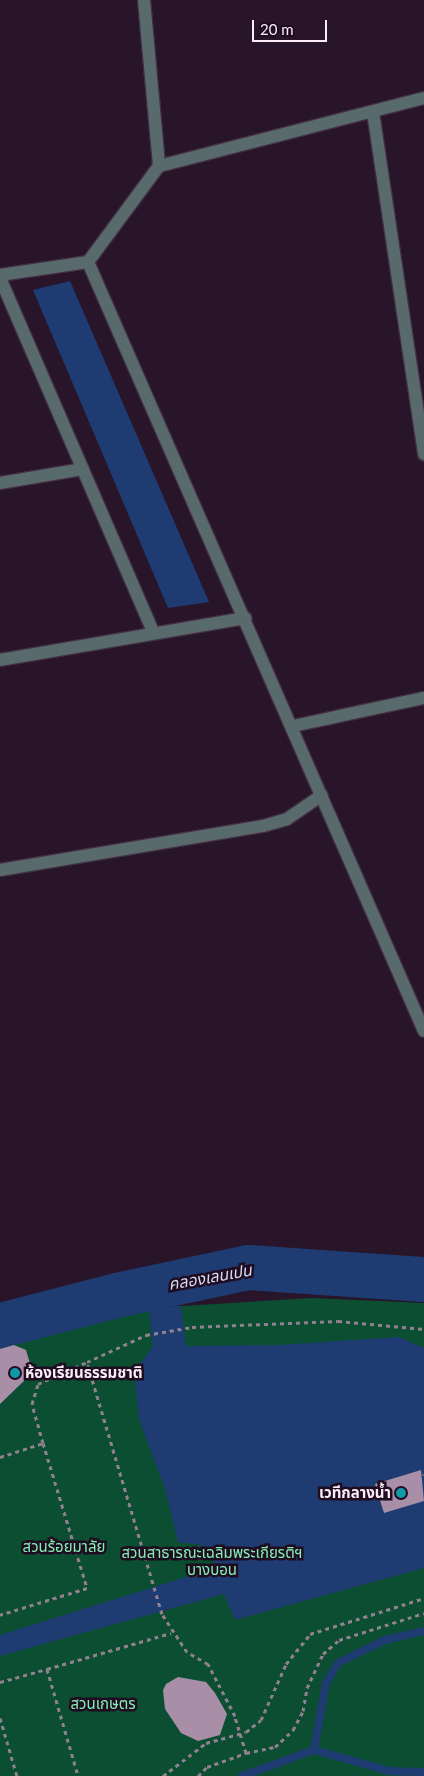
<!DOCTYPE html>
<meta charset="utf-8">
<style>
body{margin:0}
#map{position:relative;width:424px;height:1776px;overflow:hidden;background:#291529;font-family:Lato,"Noto Sans Thai",sans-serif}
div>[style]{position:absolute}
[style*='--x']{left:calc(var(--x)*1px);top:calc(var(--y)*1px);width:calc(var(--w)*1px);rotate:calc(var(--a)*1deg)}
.green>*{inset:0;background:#0b4e31}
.water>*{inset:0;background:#1e3b72}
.stream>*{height:8px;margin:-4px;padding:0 4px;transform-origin:4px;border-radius:4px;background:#1e3b72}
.river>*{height:45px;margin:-22.5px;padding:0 22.5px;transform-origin:22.5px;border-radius:22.5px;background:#1e3b72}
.building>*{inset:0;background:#a88ea7}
.path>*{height:3px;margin-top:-1.5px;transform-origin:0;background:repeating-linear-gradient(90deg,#928091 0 4px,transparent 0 8px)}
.roads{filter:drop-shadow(1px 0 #422f42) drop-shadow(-1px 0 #422f42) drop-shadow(0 1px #422f42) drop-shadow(0 -1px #422f42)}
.minor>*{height:12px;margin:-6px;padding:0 6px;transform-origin:6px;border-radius:6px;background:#596a6d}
.dots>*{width:14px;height:14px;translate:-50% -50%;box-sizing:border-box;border:2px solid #1f0c20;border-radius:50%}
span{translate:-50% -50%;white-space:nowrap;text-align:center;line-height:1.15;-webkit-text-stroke:5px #1f0c20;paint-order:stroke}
.poi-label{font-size:15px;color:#fbecfa;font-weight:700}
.left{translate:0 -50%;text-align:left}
.right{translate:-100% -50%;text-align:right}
.park-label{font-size:15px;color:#82f0b4}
.water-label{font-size:16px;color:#d4deef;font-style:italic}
.scale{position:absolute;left:252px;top:20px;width:75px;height:22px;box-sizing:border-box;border:2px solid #fbecfa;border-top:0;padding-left:6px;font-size:15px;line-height:18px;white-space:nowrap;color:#fbecfa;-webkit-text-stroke:4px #1f0c20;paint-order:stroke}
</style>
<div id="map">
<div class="green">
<i style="clip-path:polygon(312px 1298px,424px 1303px,424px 1776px,0 1776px,0 1346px,118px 1310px)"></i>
</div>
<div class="water">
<i style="clip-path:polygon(70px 281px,209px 602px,168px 608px,33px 290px)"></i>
<i style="clip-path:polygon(181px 1306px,186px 1346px,279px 1345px,399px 1337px,424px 1348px,424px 1568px,235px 1620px,224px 1594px,0 1656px,0 1635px,218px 1567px,201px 1545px,178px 1542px,165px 1489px,139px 1419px,134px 1373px,153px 1346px,149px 1308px)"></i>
</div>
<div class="stream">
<i style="--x:314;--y:1750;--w:68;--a:-79.8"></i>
<i style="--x:326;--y:1683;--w:23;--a:-59"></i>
<i style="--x:338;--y:1663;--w:52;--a:-26.1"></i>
<i style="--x:385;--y:1640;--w:40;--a:-13"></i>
<i style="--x:242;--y:1776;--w:77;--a:-19.9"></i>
<i style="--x:314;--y:1750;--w:78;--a:15.6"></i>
<i style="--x:389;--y:1771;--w:35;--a:2"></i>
</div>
<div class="river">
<i style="--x:0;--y:1325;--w:120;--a:-14.5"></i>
<i style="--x:116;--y:1295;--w:135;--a:-12"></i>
<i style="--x:248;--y:1267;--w:176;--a:3.9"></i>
</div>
<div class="building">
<i style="clip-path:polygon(14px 1345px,26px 1350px,31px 1367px,27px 1378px,0 1404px,0 1349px)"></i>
<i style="clip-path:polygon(421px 1470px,424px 1501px,384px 1513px,375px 1484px)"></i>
<i style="clip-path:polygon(178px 1677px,206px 1682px,215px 1693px,227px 1714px,220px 1735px,198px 1741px,181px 1733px,165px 1709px,163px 1690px,166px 1684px)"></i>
</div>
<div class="path">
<i style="--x:43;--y:1443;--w:41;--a:-105.8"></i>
<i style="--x:32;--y:1404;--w:21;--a:-73"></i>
<i style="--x:38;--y:1384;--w:54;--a:-24.2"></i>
<i style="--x:0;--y:1457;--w:45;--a:-18"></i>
<i style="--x:43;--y:1443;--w:152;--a:73.1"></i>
<i style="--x:87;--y:1588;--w:91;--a:162.8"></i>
<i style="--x:423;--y:1475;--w:1;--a:-45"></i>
<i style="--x:47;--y:1669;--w:129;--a:-16.2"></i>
<i style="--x:0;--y:1682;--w:49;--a:-15.5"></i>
<i style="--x:47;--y:1669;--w:111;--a:73.8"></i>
<i style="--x:0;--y:1718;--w:60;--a:73.7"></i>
<i style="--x:246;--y:1753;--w:39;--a:-107"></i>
<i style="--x:235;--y:1716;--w:59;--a:-117.4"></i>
<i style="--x:208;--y:1664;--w:24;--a:-150"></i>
<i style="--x:187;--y:1652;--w:45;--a:-123.3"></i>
<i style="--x:162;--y:1614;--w:263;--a:-106.6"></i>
<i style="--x:87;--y:1362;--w:65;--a:-24.6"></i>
<i style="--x:146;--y:1335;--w:47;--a:-9.9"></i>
<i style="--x:192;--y:1327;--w:146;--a:-2.4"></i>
<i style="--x:338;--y:1321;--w:86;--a:5.3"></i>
<i style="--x:163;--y:1776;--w:54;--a:-37.5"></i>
<i style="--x:206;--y:1743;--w:41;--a:-15.4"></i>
<i style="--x:246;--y:1732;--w:19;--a:-39"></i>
<i style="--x:261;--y:1720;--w:61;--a:-65.9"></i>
<i style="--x:286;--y:1664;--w:38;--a:-51"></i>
<i style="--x:310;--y:1634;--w:120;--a:-17.5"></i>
<i style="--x:198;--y:1776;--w:13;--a:-45"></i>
<i style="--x:207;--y:1767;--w:41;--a:-19.7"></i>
<i style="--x:246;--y:1753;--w:30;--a:-12"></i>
<i style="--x:275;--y:1747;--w:25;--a:-43"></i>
<i style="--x:293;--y:1730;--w:21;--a:-62"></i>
<i style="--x:303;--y:1711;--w:23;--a:-80"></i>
<i style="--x:307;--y:1688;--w:38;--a:-65"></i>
<i style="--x:323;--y:1654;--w:21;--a:-41"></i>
<i style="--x:339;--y:1640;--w:89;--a:-17.6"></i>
</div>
<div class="roads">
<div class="minor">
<i style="--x:144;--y:0;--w:167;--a:84.8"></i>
<i style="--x:424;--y:98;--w:274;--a:165.6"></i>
<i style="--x:159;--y:166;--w:119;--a:126.5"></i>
<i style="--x:88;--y:262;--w:839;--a:66.4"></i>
<i style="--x:373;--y:112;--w:346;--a:81.5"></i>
<i style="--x:0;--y:275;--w:89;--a:-8.4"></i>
<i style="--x:0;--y:278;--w:386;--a:66.6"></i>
<i style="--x:0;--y:483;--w:84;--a:-9.6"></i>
<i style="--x:0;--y:660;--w:249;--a:-9.7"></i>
<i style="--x:293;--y:726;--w:134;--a:-12.1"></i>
<i style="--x:0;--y:870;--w:267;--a:-9.5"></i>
<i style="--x:263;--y:826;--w:25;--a:-16"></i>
<i style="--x:287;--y:819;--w:42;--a:-34.4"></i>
</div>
</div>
<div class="dots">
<i style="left:15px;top:1373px;background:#0f9aa8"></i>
<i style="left:401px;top:1493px;background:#0f9aa8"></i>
</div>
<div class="poi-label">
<span class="left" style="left:25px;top:1373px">ห้องเรียนธรรมชาติ</span>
<span class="right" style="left:391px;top:1493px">เวทีกลางน้ำ</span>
</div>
<div class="park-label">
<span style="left:64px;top:1547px">สวนร้อยมาลัย</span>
<span style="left:212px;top:1561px">สวนสาธารณะเฉลิมพระเกียรติฯ<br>บางบอน</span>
<span style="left:103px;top:1704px">สวนเกษตร</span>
</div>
<div class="water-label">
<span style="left:210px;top:1277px;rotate:-10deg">คลองเลนเปน</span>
</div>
<div class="scale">20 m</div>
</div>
